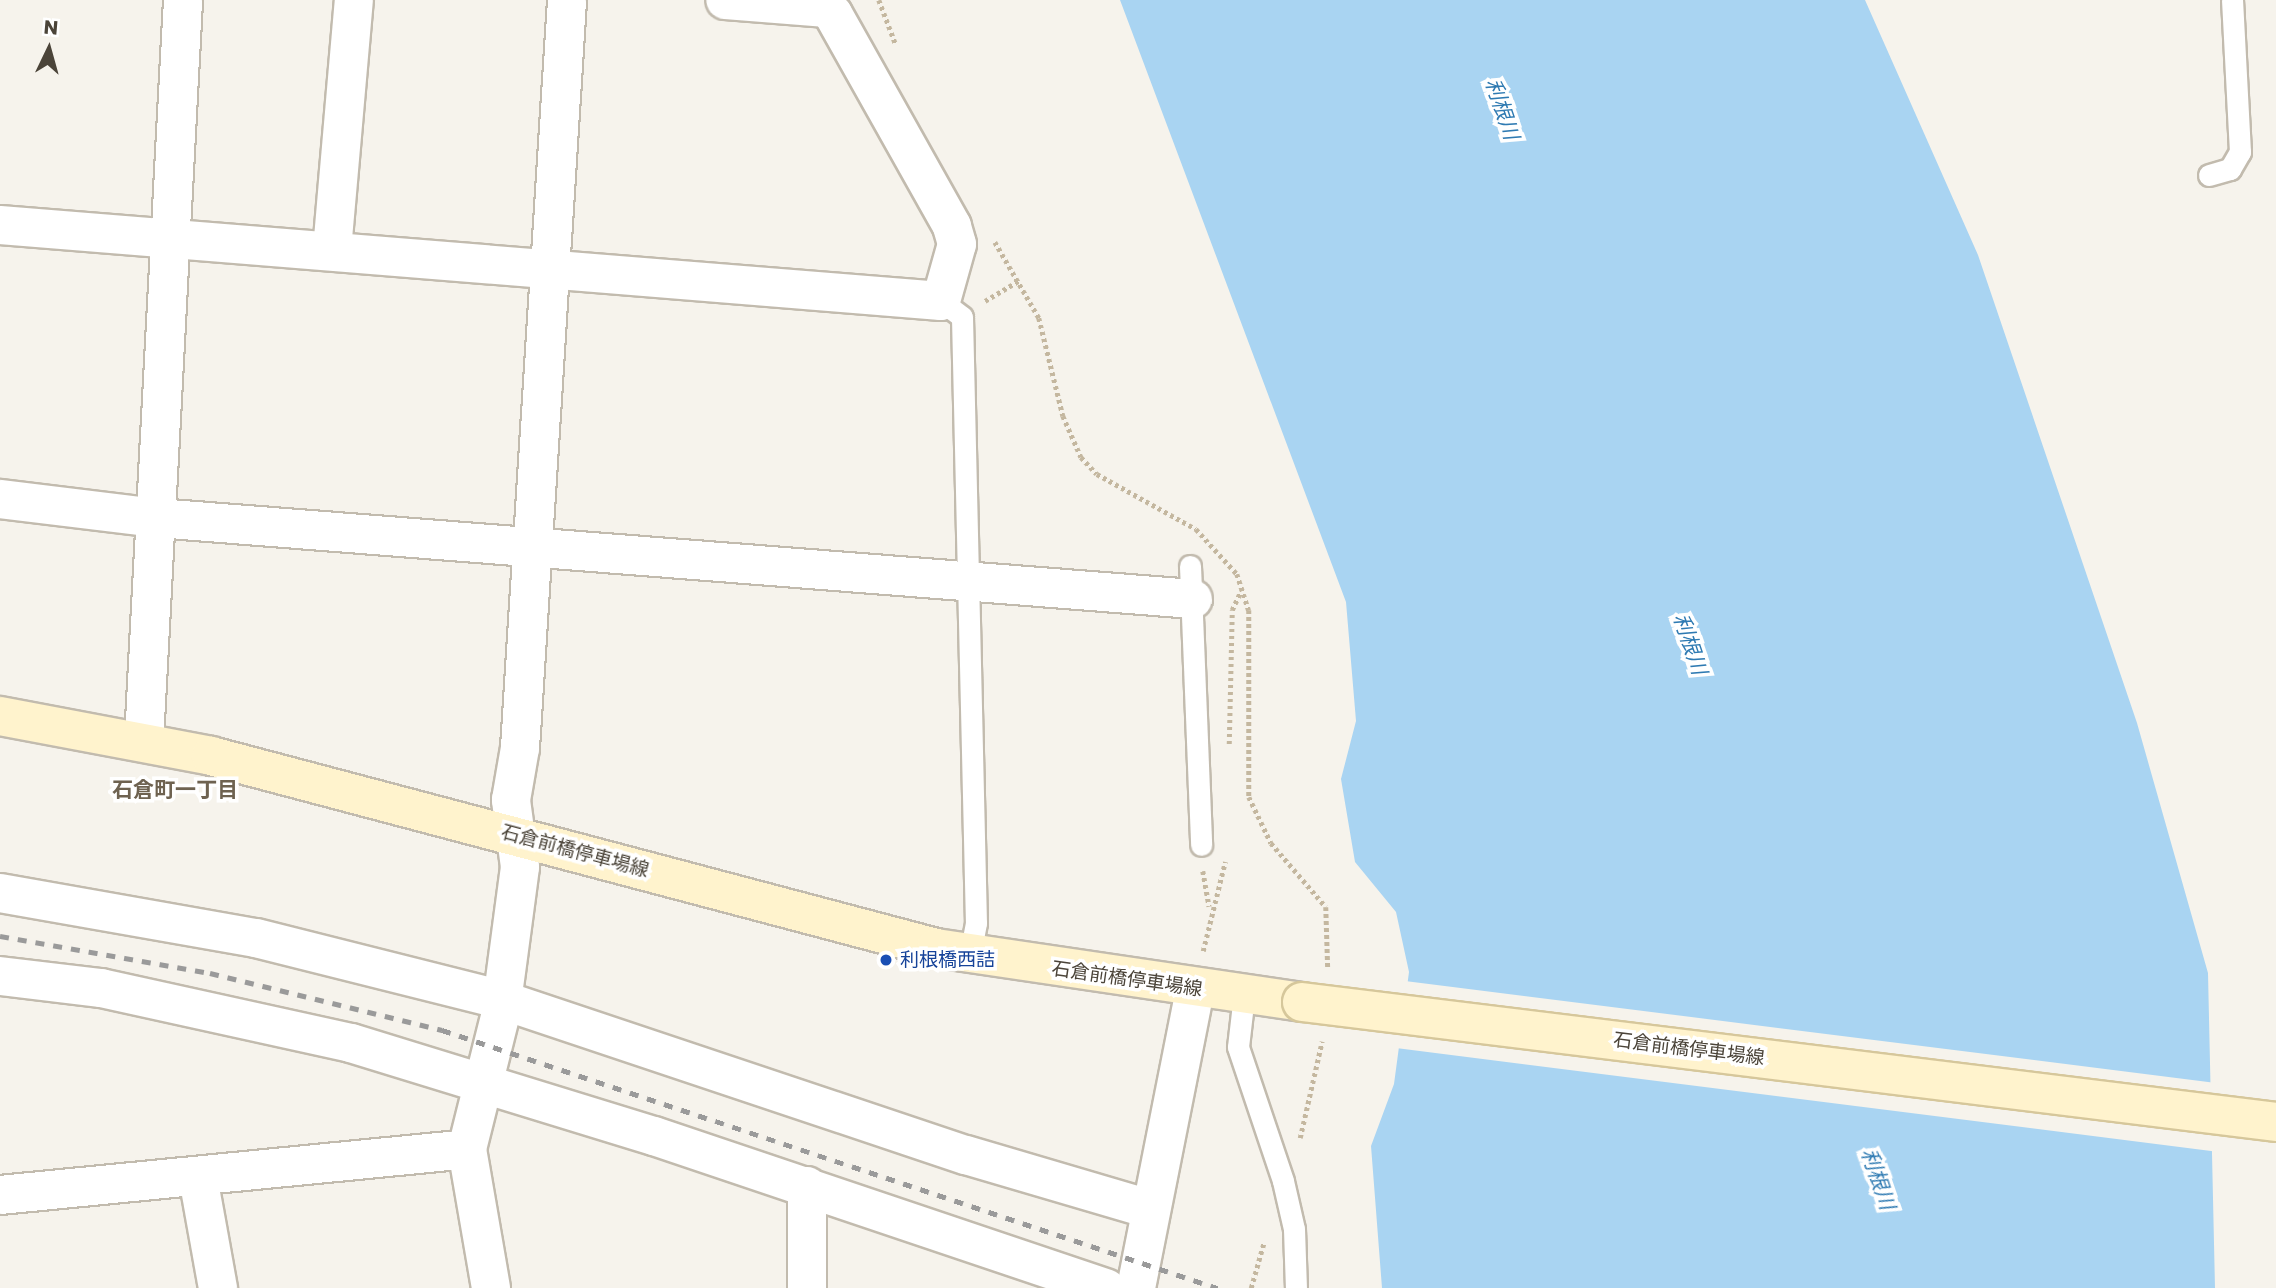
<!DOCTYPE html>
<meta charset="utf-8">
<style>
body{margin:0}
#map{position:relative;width:2276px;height:1288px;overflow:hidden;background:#f6f3ec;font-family:Poppins,"Noto Sans JP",sans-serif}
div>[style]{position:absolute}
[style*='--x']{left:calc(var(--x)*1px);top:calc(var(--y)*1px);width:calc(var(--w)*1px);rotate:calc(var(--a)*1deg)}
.water>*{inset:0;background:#a9d4f2}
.pier>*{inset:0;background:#f6f3ec}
.path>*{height:4.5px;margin-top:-2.25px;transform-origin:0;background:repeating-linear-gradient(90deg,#c4b79f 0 3.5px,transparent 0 7px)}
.roads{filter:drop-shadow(2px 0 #c2bbae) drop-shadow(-2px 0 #c2bbae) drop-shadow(0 2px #c2bbae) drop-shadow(0 -2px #c2bbae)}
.service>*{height:21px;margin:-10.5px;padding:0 10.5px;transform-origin:10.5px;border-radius:10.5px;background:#fff}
.minor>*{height:38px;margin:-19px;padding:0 19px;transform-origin:19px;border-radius:19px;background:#fff}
.tertiary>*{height:38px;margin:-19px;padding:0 19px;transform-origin:19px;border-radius:19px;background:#fff}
.secondary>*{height:38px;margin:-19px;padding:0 19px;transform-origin:19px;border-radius:19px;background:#fff3cd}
.rail>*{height:5px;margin-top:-2.5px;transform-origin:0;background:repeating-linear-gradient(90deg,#9a9a9a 0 9px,transparent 0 18px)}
.bridges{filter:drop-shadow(2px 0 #d6c79b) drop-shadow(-2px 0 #d6c79b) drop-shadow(0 2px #d6c79b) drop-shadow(0 -2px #d6c79b)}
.secondary-bridge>*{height:38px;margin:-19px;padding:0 19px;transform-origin:19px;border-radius:19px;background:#fff3cd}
.dots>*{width:19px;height:19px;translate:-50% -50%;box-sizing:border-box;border:4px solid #fff;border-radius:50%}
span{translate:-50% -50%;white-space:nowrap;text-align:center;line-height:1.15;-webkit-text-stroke:7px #fff;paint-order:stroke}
.street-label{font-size:19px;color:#4b4439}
.transit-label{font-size:19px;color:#164399}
.left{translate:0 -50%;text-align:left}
.water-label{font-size:21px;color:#2e7ab2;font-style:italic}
.neighbourhood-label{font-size:21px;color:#6e6250;font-weight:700}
.north{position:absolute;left:14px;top:14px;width:70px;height:70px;-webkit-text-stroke:5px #fff;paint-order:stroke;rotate:5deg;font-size:19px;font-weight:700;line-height:28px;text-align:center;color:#4b4439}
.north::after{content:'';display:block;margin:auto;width:24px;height:32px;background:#4b4439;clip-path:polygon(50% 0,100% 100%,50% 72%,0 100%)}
</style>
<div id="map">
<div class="water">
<i style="clip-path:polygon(1120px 0,1865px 0,1978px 255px,2137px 723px,2208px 973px,2215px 1288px,1382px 1288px,1371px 1146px,1394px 1084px,1409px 972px,1396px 912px,1355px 862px,1341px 779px,1356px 721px,1346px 602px)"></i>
</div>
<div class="pier">
<i style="clip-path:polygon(1405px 981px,2216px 1083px,2219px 1152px,1396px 1048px)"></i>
</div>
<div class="path">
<i style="--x:879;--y:0;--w:48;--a:69.3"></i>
<i style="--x:995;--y:242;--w:88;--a:59.9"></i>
<i style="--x:1039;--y:318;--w:101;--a:76.2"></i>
<i style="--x:1063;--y:416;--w:45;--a:66.3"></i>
<i style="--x:1081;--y:457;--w:23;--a:47"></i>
<i style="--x:1097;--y:474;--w:113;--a:29.1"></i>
<i style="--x:1196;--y:529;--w:61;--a:47.7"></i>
<i style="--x:1237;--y:574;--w:38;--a:72"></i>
<i style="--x:1249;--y:610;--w:187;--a:90"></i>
<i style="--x:1249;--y:797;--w:51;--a:64.4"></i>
<i style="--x:1271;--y:843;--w:84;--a:49.3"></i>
<i style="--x:1326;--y:907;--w:62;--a:88.2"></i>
<i style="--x:985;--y:301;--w:39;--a:-31"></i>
<i style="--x:1229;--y:744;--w:134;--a:-88.7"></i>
<i style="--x:1232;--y:610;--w:21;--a:-65"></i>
<i style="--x:1203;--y:871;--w:36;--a:80"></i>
<i style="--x:1203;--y:951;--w:92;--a:-76.1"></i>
<i style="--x:1300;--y:1138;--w:99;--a:-77.2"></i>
<i style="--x:1251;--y:1288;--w:48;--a:-74.2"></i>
</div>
<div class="roads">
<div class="service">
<i style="--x:2209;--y:175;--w:22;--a:-16"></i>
<i style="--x:2230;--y:169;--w:20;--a:-60"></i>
<i style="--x:2240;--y:152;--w:152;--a:-93"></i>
<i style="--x:941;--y:301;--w:26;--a:37"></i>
<i style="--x:962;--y:317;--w:606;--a:88.68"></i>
<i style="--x:976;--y:923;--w:33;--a:101"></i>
<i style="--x:1190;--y:566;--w:279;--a:87.7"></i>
<i style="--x:1244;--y:995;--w:52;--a:96.6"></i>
<i style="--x:1238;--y:1047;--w:141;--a:71.4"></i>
<i style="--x:1283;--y:1181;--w:49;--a:77.1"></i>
<i style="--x:1294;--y:1229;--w:59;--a:88.1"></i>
</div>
<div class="minor">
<i style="--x:0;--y:225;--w:944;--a:4.62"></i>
<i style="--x:941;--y:301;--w:59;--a:-74.3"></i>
<i style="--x:957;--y:244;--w:19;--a:-106"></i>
<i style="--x:952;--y:226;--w:243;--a:-119.3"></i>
<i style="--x:833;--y:14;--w:8;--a:-135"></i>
<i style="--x:827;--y:8;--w:102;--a:-175.5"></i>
<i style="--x:332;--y:250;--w:251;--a:-85"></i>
<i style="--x:0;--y:499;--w:158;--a:6.9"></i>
<i style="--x:157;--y:518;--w:1039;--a:4.47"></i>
<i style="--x:144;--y:740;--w:741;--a:-86.98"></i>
<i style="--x:0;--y:893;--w:260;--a:10"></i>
<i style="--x:256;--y:938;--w:254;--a:14.1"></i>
<i style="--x:502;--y:1000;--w:489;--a:18.5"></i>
<i style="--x:966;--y:1155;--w:191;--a:16.4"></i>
<i style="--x:0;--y:976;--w:102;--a:6.8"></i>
<i style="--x:101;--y:988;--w:256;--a:12.4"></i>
<i style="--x:351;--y:1043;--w:317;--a:17.1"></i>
<i style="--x:654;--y:1136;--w:477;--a:18.6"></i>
<i style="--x:198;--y:1177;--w:113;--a:79.8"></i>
<i style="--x:807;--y:1186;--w:102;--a:90"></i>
<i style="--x:491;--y:1288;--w:141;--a:-99.8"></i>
<i style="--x:467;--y:1149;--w:136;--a:-76"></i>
<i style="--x:500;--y:1017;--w:151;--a:-82.4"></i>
<i style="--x:520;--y:867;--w:68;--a:-97.7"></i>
<i style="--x:511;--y:800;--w:53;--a:-80.2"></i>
<i style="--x:520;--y:748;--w:749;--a:-86.4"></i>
<i style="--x:1136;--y:1288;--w:305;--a:-78.8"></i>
</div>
<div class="tertiary">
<i style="--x:0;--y:1195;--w:469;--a:-5.6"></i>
</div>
<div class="secondary">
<i style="--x:0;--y:716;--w:215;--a:10.7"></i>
<i style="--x:211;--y:756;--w:750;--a:14.83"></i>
<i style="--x:936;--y:948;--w:370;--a:8.4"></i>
</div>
</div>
<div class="rail">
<i style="--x:0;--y:936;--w:213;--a:10"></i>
<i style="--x:210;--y:973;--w:239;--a:13.8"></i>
<i style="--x:442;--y:1030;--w:817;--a:18.41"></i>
</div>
<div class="bridges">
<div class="secondary-bridge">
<i style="--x:1302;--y:1002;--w:981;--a:7.02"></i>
</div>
</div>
<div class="dots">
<i style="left:886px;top:960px;background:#1a4fb4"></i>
</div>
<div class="street-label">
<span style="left:575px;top:851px;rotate:15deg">石倉前橋停車場線</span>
<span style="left:1127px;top:979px;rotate:8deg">石倉前橋停車場線</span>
<span style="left:1689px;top:1049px;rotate:7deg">石倉前橋停車場線</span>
</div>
<div class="transit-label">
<span class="left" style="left:900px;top:960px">利根橋西詰</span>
</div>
<div class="water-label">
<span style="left:1502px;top:109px;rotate:71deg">利根川</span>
<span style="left:1690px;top:644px;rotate:71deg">利根川</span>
<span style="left:1878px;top:1179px;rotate:71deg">利根川</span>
</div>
<div class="neighbourhood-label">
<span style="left:175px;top:790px">石倉町一丁目</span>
</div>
<div class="north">N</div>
</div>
